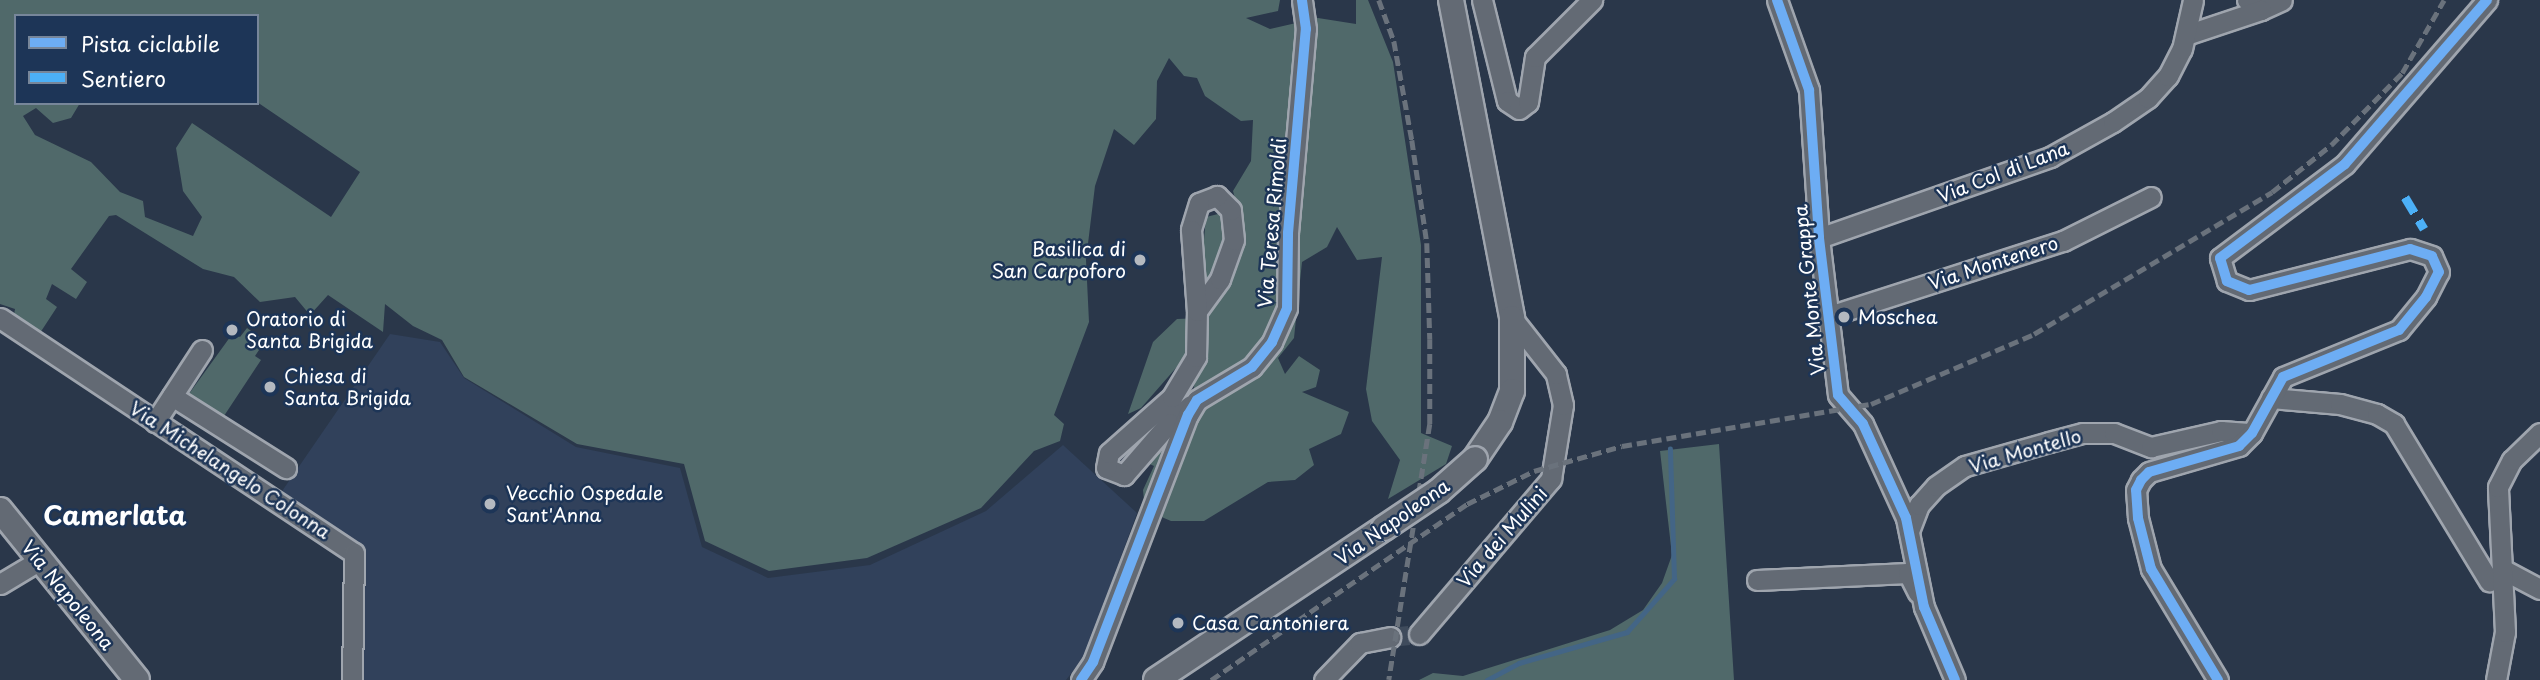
<!DOCTYPE html>
<style>
body{margin:0}
#map{position:relative;width:2540px;height:680px;overflow:hidden;background:#2a374a;font-family:"Playpen Sans",sans-serif}
div>[style]{position:absolute}
[style*='--x']{left:calc(var(--x)*1px);top:calc(var(--y)*1px);width:calc(var(--w)*1px);rotate:calc(var(--a)*1deg)}
.built>*{inset:0;background:#31415b}
.green>*{inset:0;background:#50696a}
.stream>*{height:4.5px;margin:-2.25px;padding:0 2.25px;transform-origin:2.25px;border-radius:2.25px;background:#436586}
.minor-tunnel>*{height:19px;margin-top:-9.5px;transform-origin:0;background:repeating-linear-gradient(90deg,#3f4b5c 0 19px,transparent 0 29px)}
.roads{filter:drop-shadow(2px 0 #9fa5ae) drop-shadow(-2px 0 #9fa5ae) drop-shadow(0 2px #9fa5ae) drop-shadow(0 -2px #9fa5ae)}
.minor>*{height:19px;margin:-9.5px;padding:0 9.5px;transform-origin:9.5px;border-radius:9.5px;background:#636a74}
.major>*{height:24px;margin:-12px;padding:0 12px;transform-origin:12px;border-radius:12px;background:#636a74}
.rail>*{height:4.5px;margin-top:-2.25px;transform-origin:0;background:repeating-linear-gradient(90deg,#6a727c 0 10px,transparent 0 15px)}
.bridges{filter:drop-shadow(2px 0 #9fa5ae) drop-shadow(-2px 0 #9fa5ae) drop-shadow(0 2px #9fa5ae) drop-shadow(0 -2px #9fa5ae)}
.major-bridge>*{height:24px;margin:-12px;padding:0 12px;transform-origin:12px;border-radius:12px;background:#636a74}
.quiet>*{height:9px;margin-top:-4.5px;transform-origin:0;background:repeating-linear-gradient(90deg,#4cb0f7 0 18px,transparent 0 27px)}
.cycleway>*{height:10px;margin:-5px;padding:0 5px;transform-origin:5px;border-radius:5px;background:#6dadf4}
.dots>*{width:19px;height:19px;translate:-50% -50%;box-sizing:border-box;border:4px solid #1d3557;border-radius:50%}
span{translate:-50% -50%;white-space:nowrap;text-align:center;line-height:1.15;-webkit-text-stroke:5px #1d3557;paint-order:stroke}
.street-label{font-size:19px;color:#fff}
.poi-label{font-size:19px;color:#fff}
.right{translate:-100% -50%;text-align:right}
.left{translate:0 -50%;text-align:left}
.district-label{font-size:26px;color:#fff;font-weight:700}
.legend{position:absolute;left:14px;top:14px;width:245px;height:91px;box-sizing:border-box;background:#1d3557;border:2px solid #77869a;margin:0;padding:9px 12px;list-style:none;font-size:21px;color:#fff}
.legend li{display:flex;align-items:center;gap:14px;height:35px}
.legend b{width:35px;border:2px solid #77869a}
</style>
<div id="map">
<div class="built">
<i style="clip-path:polygon(390px 334px,440px 342px,464px 378px,576px 447px,680px 468px,702px 547px,768px 578px,870px 565px,986px 511px,1063px 445px,1137px 513px,1084px 657px,1066px 680px,362px 680px,365px 560px,278px 497px)"></i>
</div>
<div class="green">
<i style="clip-path:polygon(evenodd,0 0,1280px 0,1278px 11px,1246px 18px,1270px 29px,1318px 18px,1356px 24px,1356px 0,1368px 0,1393px 62px,1421px 245px,1421px 433px,1452px 446px,1446px 464px,1388px 499px,1400px 460px,1372px 421px,1366px 389px,1382px 257px,1357px 260px,1337px 227px,1327px 247px,1302px 262px,1294px 338px,1278px 358px,1285px 374px,1299px 356px,1320px 370px,1316px 387px,1302px 392px,1349px 412px,1341px 434px,1309px 449px,1314px 465px,1295px 480px,1268px 482px,1204px 521px,1171px 521px,1145px 510px,1143px 490px,1154px 466px,1141px 460px,1128px 442px,1149px 420px,1173px 440px,1194px 389px,1195px 365px,1182px 361px,1141px 408px,1128px 414px,1153px 342px,1177px 319px,1201px 318px,1210px 280px,1201px 273px,1206px 217px,1226px 212px,1230px 235px,1245px 234px,1233px 191px,1251px 161px,1253px 120px,1241px 121px,1205px 96px,1197px 78px,1184px 76px,1169px 58px,1157px 81px,1156px 119px,1134px 145px,1114px 129px,1095px 186px,1086px 260px,1089px 322px,1054px 415px,1064px 424px,1060px 441px,1034px 451px,981px 508px,867px 558px,769px 571px,705px 541px,684px 464px,577px 444px,464px 377px,442px 340px,413px 326px,385px 304px,383px 332px,328px 295px,310px 315px,295px 297px,260px 302px,234px 277px,203px 269px,116px 215px,109px 216px,71px 269px,87px 282px,76px 299px,52px 284px,46px 299px,57px 307px,40px 333px,14px 315px,15px 309px,0 304px,0 0,16px 16px,257px 16px,257px 102px,360px 172px,331px 217px,192px 123px,176px 148px,183px 191px,202px 217px,193px 236px,145px 217px,143px 201px,120px 192px,91px 162px,35px 135px,23px 116px,36px 108px,53px 123px,71px 118px,80px 103px,16px 103px,16px 16px)"></i>
<i style="clip-path:polygon(247px 328px,265px 341px,255px 356px,261px 360px,220px 422px,186px 398px,233px 333px,240px 337px)"></i>
<i style="clip-path:polygon(1719px 444px,1734px 680px,1419px 680px,1433px 673px,1463px 676px,1610px 630px,1643px 610px,1662px 583px,1672px 555px,1660px 451px)"></i>
</div>
<div class="stream">
<i style="--x:1487;--y:680;--w:36;--a:-28"></i>
<i style="--x:1519;--y:663;--w:112;--a:-16"></i>
<i style="--x:1627;--y:632;--w:71;--a:-48.4"></i>
<i style="--x:1674;--y:579;--w:130;--a:-91.8"></i>
</div>
<div class="minor-tunnel">
<i style="--x:1390;--y:637;--w:29;--a:-6"></i>
</div>
<div class="roads">
<div class="minor">
<i style="--x:1482;--y:0;--w:104;--a:76.1"></i>
<i style="--x:1507;--y:101;--w:14;--a:34"></i>
<i style="--x:1519;--y:109;--w:11;--a:-38"></i>
<i style="--x:1528;--y:102;--w:46;--a:-81.2"></i>
<i style="--x:1535;--y:57;--w:81;--a:-45"></i>
<i style="--x:1777;--y:0;--w:96;--a:70.4"></i>
<i style="--x:1809;--y:90;--w:148;--a:86.1"></i>
<i style="--x:1819;--y:238;--w:158;--a:83.1"></i>
<i style="--x:1838;--y:395;--w:38;--a:49"></i>
<i style="--x:1863;--y:424;--w:103;--a:65.4"></i>
<i style="--x:1906;--y:518;--w:91;--a:78.6"></i>
<i style="--x:1924;--y:607;--w:79;--a:67"></i>
<i style="--x:2247;--y:0;--w:17;--a:36"></i>
<i style="--x:2261;--y:10;--w:23;--a:-25"></i>
<i style="--x:2186;--y:35;--w:79;--a:-18.4"></i>
<i style="--x:1819;--y:238;--w:245;--a:-19.3"></i>
<i style="--x:2050;--y:157;--w:72;--a:-29.1"></i>
<i style="--x:2113;--y:122;--w:42;--a:-34.4"></i>
<i style="--x:2148;--y:98;--w:30;--a:-48"></i>
<i style="--x:2168;--y:76;--w:30;--a:-63"></i>
<i style="--x:2182;--y:49;--w:50;--a:-77.3"></i>
<i style="--x:1829;--y:316;--w:246;--a:-17.8"></i>
<i style="--x:2063;--y:241;--w:98;--a:-26.6"></i>
<i style="--x:0;--y:318;--w:425;--a:33.6"></i>
<i style="--x:354;--y:553;--w:127;--a:90.9"></i>
<i style="--x:172;--y:396;--w:135;--a:32.3"></i>
<i style="--x:2271;--y:398;--w:69;--a:5"></i>
<i style="--x:2340;--y:404;--w:38;--a:15"></i>
<i style="--x:2377;--y:414;--w:20;--a:30"></i>
<i style="--x:2394;--y:424;--w:184;--a:58.8"></i>
<i style="--x:1191;--y:405;--w:28;--a:141"></i>
<i style="--x:1169;--y:423;--w:69;--a:130.9"></i>
<i style="--x:1124;--y:475;--w:19;--a:-159"></i>
<i style="--x:1106;--y:468;--w:15;--a:-79"></i>
<i style="--x:1109;--y:453;--w:84;--a:-41.6"></i>
<i style="--x:1172;--y:397;--w:47;--a:-59"></i>
<i style="--x:1196;--y:357;--w:46;--a:-88.8"></i>
<i style="--x:1197;--y:311;--w:39;--a:-54"></i>
<i style="--x:1220;--y:279;--w:41;--a:-70.3"></i>
<i style="--x:1234;--y:240;--w:30;--a:-96"></i>
<i style="--x:1231;--y:210;--w:20;--a:-135"></i>
<i style="--x:1217;--y:196;--w:19;--a:159"></i>
<i style="--x:1199;--y:203;--w:28;--a:107"></i>
<i style="--x:1191;--y:230;--w:81;--a:85.8"></i>
<i style="--x:155;--y:422;--w:86;--a:-56.9"></i>
<i style="--x:1909;--y:531;--w:28;--a:-69"></i>
<i style="--x:1919;--y:505;--w:25;--a:-48"></i>
<i style="--x:1936;--y:486;--w:35;--a:-35"></i>
<i style="--x:1965;--y:466;--w:87;--a:-15.9"></i>
<i style="--x:2049;--y:442;--w:35;--a:-15"></i>
<i style="--x:2083;--y:433;--w:31;--a:0"></i>
<i style="--x:2114;--y:433;--w:40;--a:21"></i>
<i style="--x:2151;--y:447;--w:72;--a:-12.9"></i>
<i style="--x:2221;--y:431;--w:31;--a:4"></i>
<i style="--x:2502;--y:569;--w:43;--a:27.8"></i>
<i style="--x:1757;--y:580;--w:151;--a:-2.7"></i>
<i style="--x:1908;--y:573;--w:22;--a:63"></i>
<i style="--x:0;--y:584;--w:47;--a:-31"></i>
<i style="--x:1419;--y:634;--w:204;--a:-49.6"></i>
<i style="--x:1551;--y:479;--w:75;--a:-80.8"></i>
<i style="--x:1563;--y:405;--w:32;--a:-103"></i>
<i style="--x:1556;--y:374;--w:71;--a:-128.2"></i>
<i style="--x:1081;--y:680;--w:22;--a:-56"></i>
<i style="--x:1093;--y:662;--w:265;--a:-69"></i>
<i style="--x:1188;--y:415;--w:17;--a:-59"></i>
<i style="--x:1197;--y:400;--w:64;--a:-31"></i>
<i style="--x:1252;--y:367;--w:32;--a:-51"></i>
<i style="--x:1272;--y:342;--w:37;--a:-66"></i>
<i style="--x:1287;--y:308;--w:75;--a:-89.2"></i>
<i style="--x:1288;--y:233;--w:205;--a:-85"></i>
<i style="--x:1306;--y:29;--w:29;--a:-98"></i>
<i style="--x:1324;--y:680;--w:52;--a:-45.8"></i>
<i style="--x:1360;--y:643;--w:31;--a:-11"></i>
<i style="--x:2218;--y:680;--w:130;--a:-121.1"></i>
<i style="--x:2151;--y:569;--w:53;--a:-104.3"></i>
<i style="--x:2138;--y:518;--w:28;--a:-94"></i>
<i style="--x:2136;--y:490;--w:11;--a:-63"></i>
<i style="--x:2141;--y:480;--w:11;--a:-45"></i>
<i style="--x:2149;--y:472;--w:94;--a:-16.1"></i>
<i style="--x:2239;--y:446;--w:18;--a:-45"></i>
<i style="--x:2252;--y:433;--w:64;--a:-61"></i>
<i style="--x:2283;--y:377;--w:125;--a:-22.1"></i>
<i style="--x:2399;--y:330;--w:43;--a:-50.7"></i>
<i style="--x:2426;--y:297;--w:28;--a:-63"></i>
<i style="--x:2439;--y:272;--w:17;--a:-114"></i>
<i style="--x:2432;--y:256;--w:23;--a:-162"></i>
<i style="--x:2410;--y:249;--w:166;--a:165.7"></i>
<i style="--x:2249;--y:290;--w:24;--a:-158"></i>
<i style="--x:2227;--y:281;--w:24;--a:-107"></i>
<i style="--x:2220;--y:258;--w:156;--a:-36.9"></i>
<i style="--x:2345;--y:164;--w:217;--a:-49.1"></i>
<i style="--x:2496;--y:680;--w:49;--a:-79.4"></i>
<i style="--x:2505;--y:632;--w:145;--a:-92.8"></i>
<i style="--x:2498;--y:487;--w:30;--a:-63"></i>
<i style="--x:2512;--y:460;--w:39;--a:-44"></i>
</div>
<div class="major">
<i style="--x:1451;--y:0;--w:324;--a:79.1"></i>
<i style="--x:1512;--y:318;--w:73;--a:90"></i>
<i style="--x:1512;--y:391;--w:33;--a:111"></i>
<i style="--x:1500;--y:422;--w:45;--a:124"></i>
<i style="--x:0;--y:510;--w:218;--a:51.1"></i>
<i style="--x:1156;--y:680;--w:274;--a:-33.7"></i>
</div>
</div>
<div class="rail">
<i style="--x:1379;--y:0;--w:44;--a:69.9"></i>
<i style="--x:1394;--y:41;--w:101;--a:79.7"></i>
<i style="--x:1412;--y:140;--w:104;--a:81.7"></i>
<i style="--x:1427;--y:243;--w:96;--a:88.2"></i>
<i style="--x:1430;--y:339;--w:85;--a:90"></i>
<i style="--x:1430;--y:424;--w:259;--a:99.1"></i>
<i style="--x:1211;--y:680;--w:311;--a:-34.5"></i>
<i style="--x:1467;--y:504;--w:75;--a:-26.2"></i>
<i style="--x:1534;--y:471;--w:91;--a:-15.9"></i>
<i style="--x:1622;--y:446;--w:253;--a:-9.6"></i>
<i style="--x:1871;--y:404;--w:177;--a:-23.2"></i>
<i style="--x:2034;--y:334;--w:277;--a:-30.8"></i>
<i style="--x:2272;--y:192;--w:75;--a:-38.5"></i>
<i style="--x:2331;--y:145;--w:101;--a:-45.4"></i>
<i style="--x:2402;--y:73;--w:84;--a:-60.1"></i>
</div>
<div class="bridges">
<div class="major-bridge">
<i style="--x:1384;--y:528;--w:66;--a:-33.9"></i>
<i style="--x:1439;--y:491;--w:48;--a:-41.6"></i>
</div>
</div>
<div class="quiet">
<i style="--x:2405;--y:197;--w:37;--a:59"></i>
</div>
<div class="cycleway">
<i style="--x:1777;--y:0;--w:96;--a:70.4"></i>
<i style="--x:1809;--y:90;--w:148;--a:86.1"></i>
<i style="--x:1819;--y:238;--w:158;--a:83.1"></i>
<i style="--x:1838;--y:395;--w:38;--a:49"></i>
<i style="--x:1863;--y:424;--w:103;--a:65.4"></i>
<i style="--x:1906;--y:518;--w:91;--a:78.6"></i>
<i style="--x:1924;--y:607;--w:79;--a:67"></i>
<i style="--x:1081;--y:680;--w:22;--a:-56"></i>
<i style="--x:1093;--y:662;--w:265;--a:-69"></i>
<i style="--x:1188;--y:415;--w:17;--a:-59"></i>
<i style="--x:1197;--y:400;--w:64;--a:-31"></i>
<i style="--x:1252;--y:367;--w:32;--a:-51"></i>
<i style="--x:1272;--y:342;--w:37;--a:-66"></i>
<i style="--x:1287;--y:308;--w:75;--a:-89.2"></i>
<i style="--x:1288;--y:233;--w:205;--a:-85"></i>
<i style="--x:1306;--y:29;--w:29;--a:-98"></i>
<i style="--x:2218;--y:680;--w:130;--a:-121.1"></i>
<i style="--x:2151;--y:569;--w:53;--a:-104.3"></i>
<i style="--x:2138;--y:518;--w:28;--a:-94"></i>
<i style="--x:2136;--y:490;--w:11;--a:-63"></i>
<i style="--x:2141;--y:480;--w:11;--a:-45"></i>
<i style="--x:2149;--y:472;--w:94;--a:-16.1"></i>
<i style="--x:2239;--y:446;--w:18;--a:-45"></i>
<i style="--x:2252;--y:433;--w:64;--a:-61"></i>
<i style="--x:2283;--y:377;--w:125;--a:-22.1"></i>
<i style="--x:2399;--y:330;--w:43;--a:-50.7"></i>
<i style="--x:2426;--y:297;--w:28;--a:-63"></i>
<i style="--x:2439;--y:272;--w:17;--a:-114"></i>
<i style="--x:2432;--y:256;--w:23;--a:-162"></i>
<i style="--x:2410;--y:249;--w:166;--a:165.7"></i>
<i style="--x:2249;--y:290;--w:24;--a:-158"></i>
<i style="--x:2227;--y:281;--w:24;--a:-107"></i>
<i style="--x:2220;--y:258;--w:156;--a:-36.9"></i>
<i style="--x:2345;--y:164;--w:217;--a:-49.1"></i>
</div>
<div class="dots">
<i style="left:1140px;top:260px;background:#b4b9c0"></i>
<i style="left:1844px;top:317px;background:#b4b9c0"></i>
<i style="left:232px;top:330px;background:#b4b9c0"></i>
<i style="left:270px;top:387px;background:#b4b9c0"></i>
<i style="left:490px;top:504px;background:#b4b9c0"></i>
<i style="left:1178px;top:623px;background:#b4b9c0"></i>
</div>
<div class="street-label">
<span style="left:2003px;top:172px;rotate:-21deg">Via Col di Lana</span>
<span style="left:1272px;top:223px;rotate:-85deg">Via Teresa Rimoldi</span>
<span style="left:1993px;top:263px;rotate:-18deg">Via Montenero</span>
<span style="left:1809px;top:290px;rotate:-96deg">Via Monte Grappa</span>
<span style="left:2025px;top:451px;rotate:-16deg">Via Montello</span>
<span style="left:230px;top:470px;rotate:33deg">Via Michelangelo Colonna</span>
<span style="left:1392px;top:522px;rotate:-35deg">Via Napoleona</span>
<span style="left:1502px;top:537px;rotate:-49deg">Via dei Mulini</span>
<span style="left:68px;top:595px;rotate:51deg">Via Napoleona</span>
</div>
<div class="poi-label">
<span class="right" style="left:1126px;top:260px">Basilica di<br>San Carpoforo</span>
<span class="left" style="left:1858px;top:317px">Moschea</span>
<span class="left" style="left:246px;top:330px">Oratorio di<br>Santa Brigida</span>
<span class="left" style="left:284px;top:387px">Chiesa di<br>Santa Brigida</span>
<span class="left" style="left:506px;top:504px">Vecchio Ospedale<br>Sant'Anna</span>
<span class="left" style="left:1192px;top:623px">Casa Cantoniera</span>
</div>
<div class="district-label">
<span style="left:115px;top:515px">Camerlata</span>
</div>
<ul class="legend">
<li><b style="height:9px;background:#6dadf4"></b>Pista ciclabile</li>
<li><b style="height:9px;background:#4cb0f7"></b>Sentiero</li>
</ul>
</div>
